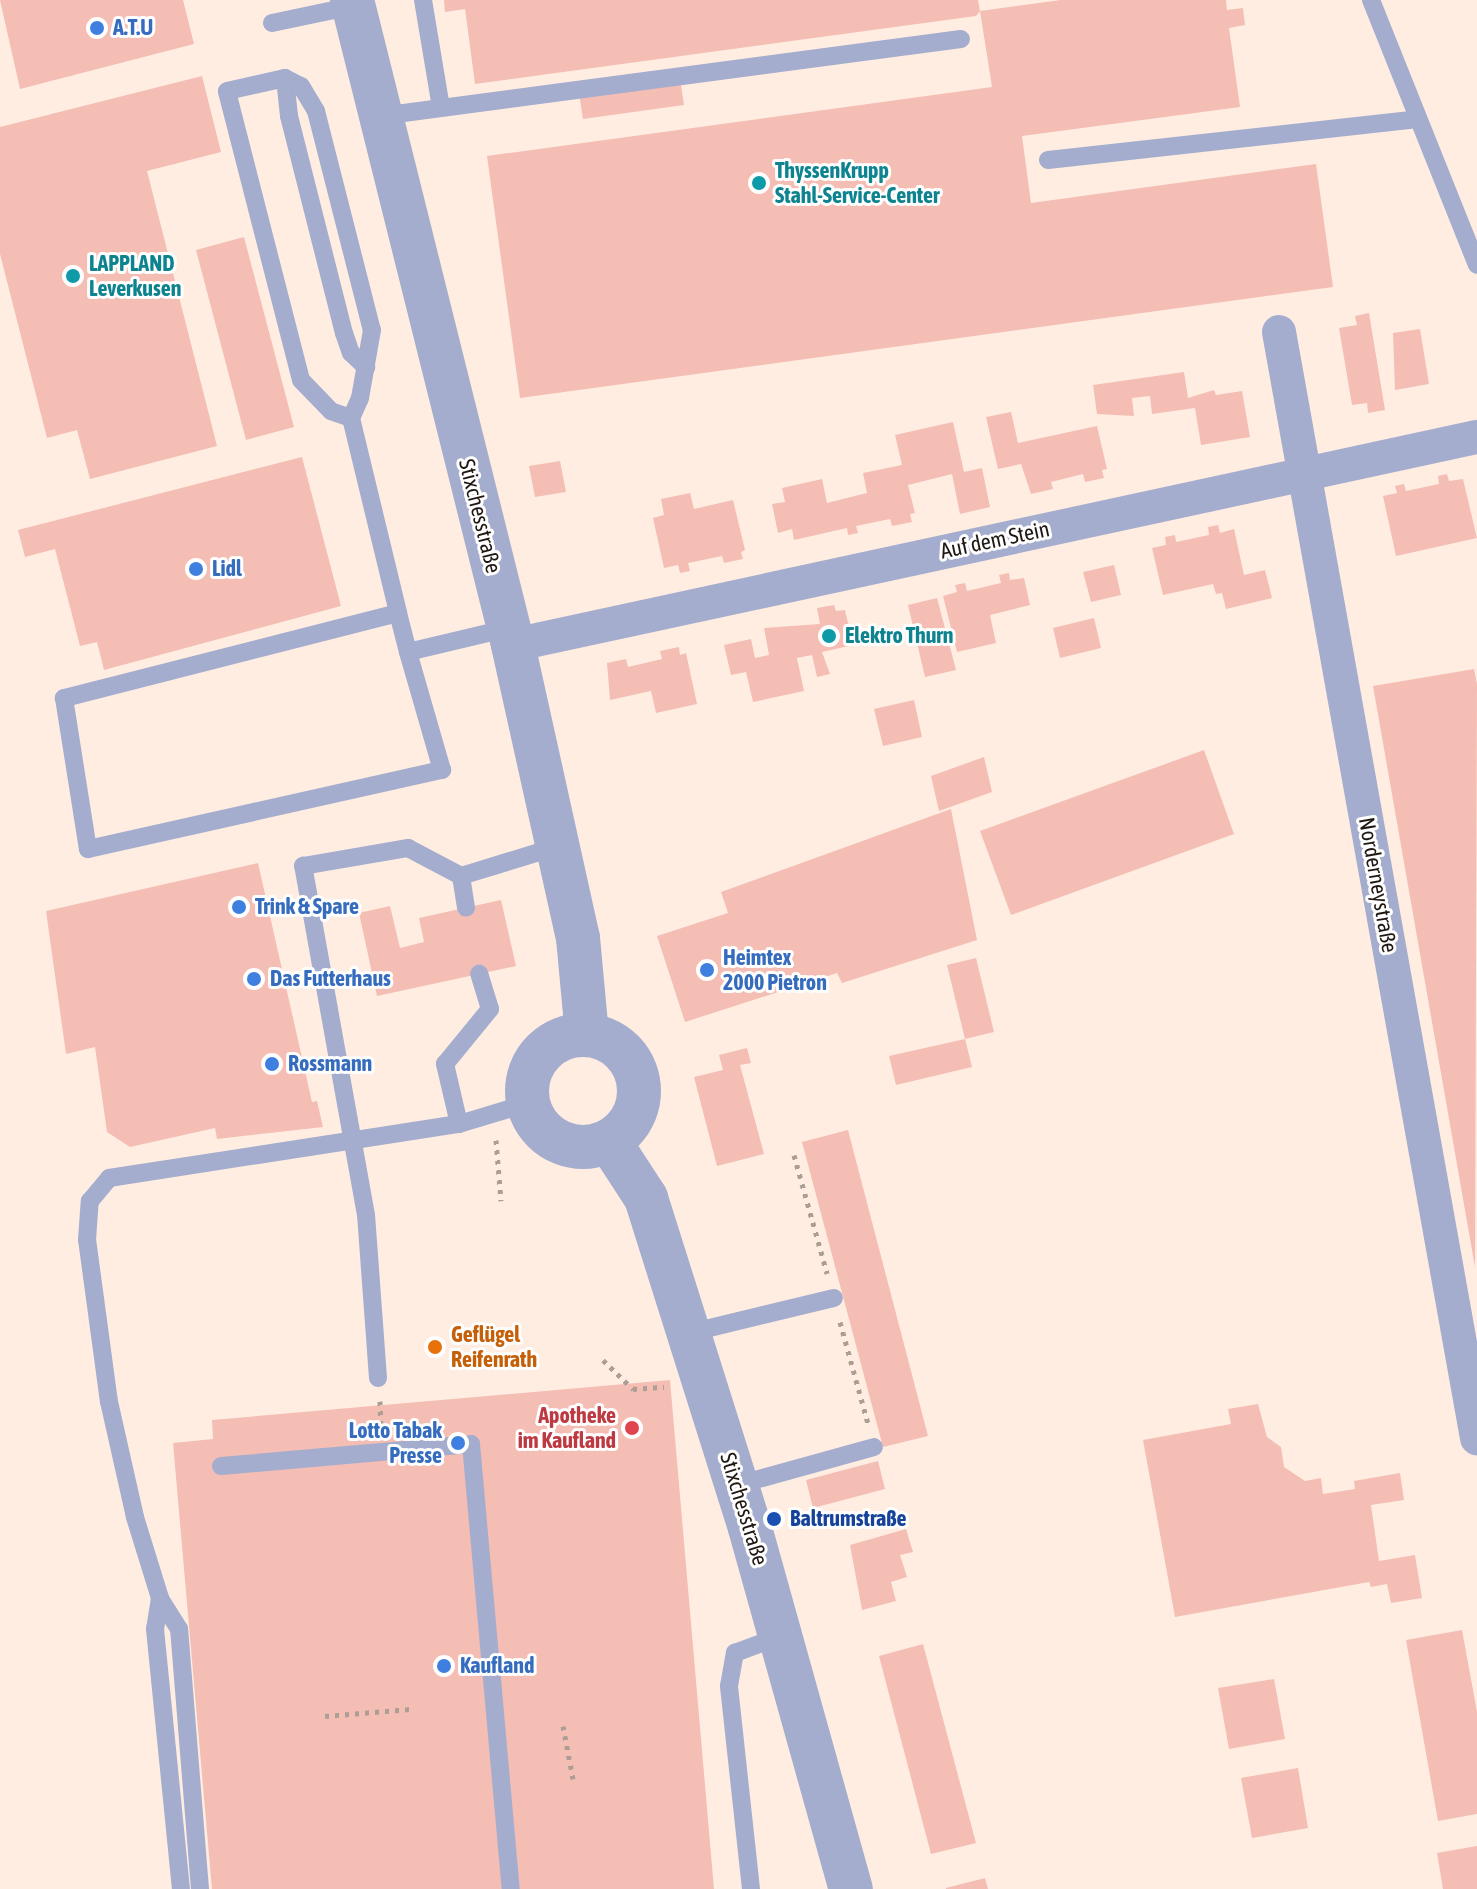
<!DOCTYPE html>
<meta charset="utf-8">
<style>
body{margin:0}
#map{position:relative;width:1477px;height:1889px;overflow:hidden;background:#ffede1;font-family:"Asap Condensed",sans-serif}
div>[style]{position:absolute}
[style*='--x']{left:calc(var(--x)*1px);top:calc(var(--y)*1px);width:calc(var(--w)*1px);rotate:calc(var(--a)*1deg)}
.building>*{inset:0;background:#f4beb5}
.path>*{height:5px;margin-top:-2.5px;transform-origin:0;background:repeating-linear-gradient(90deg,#ad9e95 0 4px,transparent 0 10px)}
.service>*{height:18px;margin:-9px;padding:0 9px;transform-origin:9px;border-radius:9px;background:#a4adce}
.minor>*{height:34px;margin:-17px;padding:0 17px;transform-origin:17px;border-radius:17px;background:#a4adce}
.tertiary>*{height:44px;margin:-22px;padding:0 22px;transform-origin:22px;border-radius:22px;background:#a4adce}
.tertiary>.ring{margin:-22px;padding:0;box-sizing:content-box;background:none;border:44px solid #a4adce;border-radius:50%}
.dots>*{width:22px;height:22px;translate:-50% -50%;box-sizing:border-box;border:4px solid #fefefe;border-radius:50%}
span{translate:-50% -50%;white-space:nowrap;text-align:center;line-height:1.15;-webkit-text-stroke:6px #fefefe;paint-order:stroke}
.shop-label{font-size:22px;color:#366cbe;font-weight:700}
.left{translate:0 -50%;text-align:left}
.right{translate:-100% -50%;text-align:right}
.culture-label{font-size:22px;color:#0d838f;font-weight:700}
.street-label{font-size:22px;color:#1f1712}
.food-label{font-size:22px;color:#c56008;font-weight:700}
.health-label{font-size:22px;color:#be3a42;font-weight:700}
.transit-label{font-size:22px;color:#164399;font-weight:700}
</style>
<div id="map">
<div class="building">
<i style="clip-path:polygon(0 0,183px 0,194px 44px,20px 89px)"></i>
<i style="clip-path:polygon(444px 0,978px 0,980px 11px,1061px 0,1226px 0,1227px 10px,1243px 8px,1245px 25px,1229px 28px,1240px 107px,1022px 136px,1031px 203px,1316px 164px,1333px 287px,520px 398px,487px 156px,992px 87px,980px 11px,976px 16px,475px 84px,465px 9px,445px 12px)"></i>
<i style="clip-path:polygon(202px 76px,221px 152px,147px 171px,217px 446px,90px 479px,77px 430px,47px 438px,0 254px,0 127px)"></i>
<i style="clip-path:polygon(680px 79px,684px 105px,583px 119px,579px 93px)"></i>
<i style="clip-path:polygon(244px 237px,294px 427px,246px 440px,196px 250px)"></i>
<i style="clip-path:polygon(1369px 313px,1385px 410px,1368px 413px,1367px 403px,1352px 405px,1339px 328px,1357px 325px,1355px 316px)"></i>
<i style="clip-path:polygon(1420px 329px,1429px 384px,1395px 390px,1393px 333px)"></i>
<i style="clip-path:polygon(1184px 372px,1188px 398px,1214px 390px,1216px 395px,1242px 391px,1250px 437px,1201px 445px,1195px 408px,1152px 414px,1150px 396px,1132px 398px,1134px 416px,1097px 414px,1093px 385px)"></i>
<i style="clip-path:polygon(1011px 412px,1018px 443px,1097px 426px,1107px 469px,1102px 470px,1104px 478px,1085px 482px,1083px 474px,1051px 482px,1053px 489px,1031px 494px,1021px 464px,998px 469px,986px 417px)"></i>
<i style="clip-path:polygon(953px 422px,964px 472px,982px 468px,990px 507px,960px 514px,952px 474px,908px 485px,915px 513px,910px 514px,912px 522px,892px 526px,890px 519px,856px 526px,858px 533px,848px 535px,847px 528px,794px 540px,792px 529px,778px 533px,772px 504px,785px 502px,782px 488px,822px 479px,827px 503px,867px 493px,863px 473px,902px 465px,895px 435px)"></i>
<i style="clip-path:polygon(302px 457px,341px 606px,104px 670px,97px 642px,80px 646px,55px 549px,25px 557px,18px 530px)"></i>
<i style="clip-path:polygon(560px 461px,566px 492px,535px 497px,529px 466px)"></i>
<i style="clip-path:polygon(1447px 474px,1449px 481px,1463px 479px,1477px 538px,1396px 556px,1383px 496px,1397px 493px,1395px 486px,1404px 484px,1406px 491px,1439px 484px,1438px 476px)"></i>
<i style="clip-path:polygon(690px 493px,694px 509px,733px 500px,745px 550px,741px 552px,743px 559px,724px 563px,722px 556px,688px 563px,690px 571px,680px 573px,678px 565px,664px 568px,653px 518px,664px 515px,661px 499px)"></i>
<i style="clip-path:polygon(1218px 525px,1220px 533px,1234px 529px,1244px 575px,1265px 570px,1272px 598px,1226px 609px,1222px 593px,1216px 594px,1213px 584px,1163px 595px,1152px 548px,1166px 545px,1165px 537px,1175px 535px,1176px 542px,1209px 535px,1208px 527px)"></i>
<i style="clip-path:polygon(1114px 565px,1121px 595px,1091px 602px,1083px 572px)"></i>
<i style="clip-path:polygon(1009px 573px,1010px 580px,1024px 578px,1030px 605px,990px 615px,996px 643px,957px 652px,943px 596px,957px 592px,955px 585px,965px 583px,967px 591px,1001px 583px,999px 575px)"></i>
<i style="clip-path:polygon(937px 598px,956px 670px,925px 677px,908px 605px)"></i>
<i style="clip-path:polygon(834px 605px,836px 611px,845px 610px,853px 645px,822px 652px,830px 674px,817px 677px,812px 655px,797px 658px,804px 691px,753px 702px,746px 672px,731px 675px,724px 645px,751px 639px,755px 658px,769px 655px,764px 628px,820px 624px,817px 608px)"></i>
<i style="clip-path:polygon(1094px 618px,1101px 648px,1060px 658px,1053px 628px)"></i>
<i style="clip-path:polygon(679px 647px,680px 655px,686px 653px,697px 704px,656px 713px,651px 691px,610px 700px,607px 663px,626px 659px,628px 667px,662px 659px,660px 651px)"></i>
<i style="clip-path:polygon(1474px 669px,1477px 684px,1475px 1267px,1373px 686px)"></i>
<i style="clip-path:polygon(914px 700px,922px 737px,883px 746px,874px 709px)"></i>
<i style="clip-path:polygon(1204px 750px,1234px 834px,1011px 915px,980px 831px)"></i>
<i style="clip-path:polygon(984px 757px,992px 792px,939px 811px,931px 776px)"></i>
<i style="clip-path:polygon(951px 809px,977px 940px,842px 983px,837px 973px,685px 1022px,657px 936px,728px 913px,721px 892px)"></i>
<i style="clip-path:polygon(258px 863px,312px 1102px,317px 1101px,323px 1127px,217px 1139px,215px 1128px,130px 1147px,107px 1132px,95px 1047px,66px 1054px,46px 911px)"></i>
<i style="clip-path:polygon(501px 900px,516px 966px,377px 996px,359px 913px,390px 906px,400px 948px,424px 942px,419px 918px)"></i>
<i style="clip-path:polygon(976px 958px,994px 1032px,965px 1039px,947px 965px)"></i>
<i style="clip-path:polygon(965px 1039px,972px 1067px,896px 1085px,889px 1056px)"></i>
<i style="clip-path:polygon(747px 1048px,751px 1063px,740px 1065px,764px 1154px,717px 1166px,694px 1077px,723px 1070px,719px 1055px)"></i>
<i style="clip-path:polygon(848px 1130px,928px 1436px,883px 1447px,802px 1142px)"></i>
<i style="clip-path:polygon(670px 1380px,714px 1889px,212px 1889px,173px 1443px,213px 1439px,212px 1420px)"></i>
<i style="clip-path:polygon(1258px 1404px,1267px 1437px,1281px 1447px,1284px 1467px,1305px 1481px,1321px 1478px,1323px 1494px,1355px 1489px,1354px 1481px,1400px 1473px,1404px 1500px,1371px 1505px,1379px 1561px,1415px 1555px,1422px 1598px,1391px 1603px,1387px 1584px,1371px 1587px,1369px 1582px,1175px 1617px,1143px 1440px,1231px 1424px,1228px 1409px)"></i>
<i style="clip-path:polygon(878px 1461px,885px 1489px,813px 1508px,806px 1480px)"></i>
<i style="clip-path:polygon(906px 1529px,913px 1552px,900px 1555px,907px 1577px,891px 1582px,896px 1601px,862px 1610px,850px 1545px)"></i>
<i style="clip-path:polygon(1462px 1630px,1477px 1712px,1477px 1814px,1438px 1821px,1406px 1640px)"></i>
<i style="clip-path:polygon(923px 1644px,976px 1843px,931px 1854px,879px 1656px)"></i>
<i style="clip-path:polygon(1274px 1679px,1285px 1739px,1229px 1749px,1218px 1688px)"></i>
<i style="clip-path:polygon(1298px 1768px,1308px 1828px,1252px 1838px,1241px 1778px)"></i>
<i style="clip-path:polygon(1477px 1846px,1477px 1889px,1443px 1889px,1437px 1853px)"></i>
<i style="clip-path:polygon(985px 1878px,988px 1889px,946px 1889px,946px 1888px)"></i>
</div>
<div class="path">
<i style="--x:496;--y:1140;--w:61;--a:85.3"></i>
<i style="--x:794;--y:1155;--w:123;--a:74.4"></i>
<i style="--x:840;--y:1322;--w:106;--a:74.6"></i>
<i style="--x:603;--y:1360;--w:42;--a:44"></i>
<i style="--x:633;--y:1389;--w:31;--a:-4"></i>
<i style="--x:380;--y:1401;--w:23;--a:88"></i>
<i style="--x:325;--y:1716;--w:86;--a:-4.7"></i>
<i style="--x:563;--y:1726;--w:54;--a:79.3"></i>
</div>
<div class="service">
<i style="--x:423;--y:0;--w:109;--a:80.5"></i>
<i style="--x:1371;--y:0;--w:285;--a:68.2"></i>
<i style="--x:272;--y:23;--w:83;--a:-11.9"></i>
<i style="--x:285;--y:78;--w:38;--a:84"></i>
<i style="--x:289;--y:116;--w:224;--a:75.8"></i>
<i style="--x:344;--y:333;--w:21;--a:71"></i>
<i style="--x:351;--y:353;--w:21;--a:43"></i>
<i style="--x:381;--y:116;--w:585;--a:-7.56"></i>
<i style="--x:1048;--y:160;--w:372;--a:-6.3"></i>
<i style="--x:351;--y:418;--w:21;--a:-161"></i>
<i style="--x:331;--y:411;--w:43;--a:-134.1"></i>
<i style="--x:301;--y:380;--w:298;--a:-104.4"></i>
<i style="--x:227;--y:91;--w:59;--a:-12.6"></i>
<i style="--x:285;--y:78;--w:18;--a:27"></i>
<i style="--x:301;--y:86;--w:29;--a:59"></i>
<i style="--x:316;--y:111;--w:226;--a:75.7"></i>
<i style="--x:372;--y:330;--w:69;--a:100"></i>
<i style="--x:360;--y:398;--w:22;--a:114"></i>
<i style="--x:351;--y:418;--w:201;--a:76.4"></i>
<i style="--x:408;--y:652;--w:40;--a:-104.4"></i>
<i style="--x:398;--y:613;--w:345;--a:165.7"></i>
<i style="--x:64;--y:698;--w:153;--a:81"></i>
<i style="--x:88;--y:849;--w:363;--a:-12.6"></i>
<i style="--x:442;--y:770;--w:123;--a:-106.1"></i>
<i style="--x:408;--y:652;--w:104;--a:-13.4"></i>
<i style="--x:461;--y:876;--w:32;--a:81"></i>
<i style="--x:459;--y:1124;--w:62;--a:-103.1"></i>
<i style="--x:445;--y:1064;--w:71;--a:-50.7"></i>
<i style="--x:490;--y:1009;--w:37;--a:-107"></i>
<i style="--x:689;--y:1333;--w:149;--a:-13.6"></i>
<i style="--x:378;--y:1378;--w:163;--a:-94.2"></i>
<i style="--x:366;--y:1215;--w:355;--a:-100.2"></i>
<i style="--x:303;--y:866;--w:107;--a:-9.7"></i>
<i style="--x:408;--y:848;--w:60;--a:27.8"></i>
<i style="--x:461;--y:876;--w:102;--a:-17"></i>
<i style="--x:221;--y:1466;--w:251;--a:-5"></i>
<i style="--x:471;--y:1444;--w:447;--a:84.9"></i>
<i style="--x:737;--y:1485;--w:142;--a:-15.5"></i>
<i style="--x:160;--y:1598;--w:31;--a:99"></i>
<i style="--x:155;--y:1629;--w:261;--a:84.3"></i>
<i style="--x:200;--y:1889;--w:261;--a:-94.6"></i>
<i style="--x:179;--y:1629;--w:36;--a:-122"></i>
<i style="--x:160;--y:1598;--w:85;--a:-107.2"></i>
<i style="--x:135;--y:1517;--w:118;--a:-102.7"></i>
<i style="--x:109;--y:1402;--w:163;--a:-97.7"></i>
<i style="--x:87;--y:1240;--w:39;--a:-86"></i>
<i style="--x:90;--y:1201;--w:30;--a:-50"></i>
<i style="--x:109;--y:1178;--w:354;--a:-8.8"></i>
<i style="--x:459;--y:1124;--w:73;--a:-16.7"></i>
<i style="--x:751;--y:1889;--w:204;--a:-96.2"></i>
<i style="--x:729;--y:1686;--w:34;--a:-80"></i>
<i style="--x:735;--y:1653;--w:48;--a:-20.7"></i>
</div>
<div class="minor">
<i style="--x:1279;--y:332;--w:1124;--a:79.85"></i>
<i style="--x:513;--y:645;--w:986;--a:-12.18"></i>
</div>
<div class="tertiary">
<i style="--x:352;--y:0;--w:665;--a:75.98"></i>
<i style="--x:513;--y:645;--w:300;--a:77.5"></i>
<i style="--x:578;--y:938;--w:97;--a:84.7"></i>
<i class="ring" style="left:527px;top:1035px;width:68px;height:68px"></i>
<i style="--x:609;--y:1141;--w:68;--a:57"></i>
<i style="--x:646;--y:1198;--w:346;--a:72.5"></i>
<i style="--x:750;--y:1528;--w:375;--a:74.4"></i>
</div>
<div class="dots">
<i style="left:97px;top:28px;background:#3f7fe0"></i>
<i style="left:759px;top:183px;background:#0f9aa8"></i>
<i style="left:73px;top:276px;background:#0f9aa8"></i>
<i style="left:196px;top:569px;background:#3f7fe0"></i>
<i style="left:829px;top:636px;background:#0f9aa8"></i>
<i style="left:239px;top:907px;background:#3f7fe0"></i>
<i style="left:707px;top:970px;background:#3f7fe0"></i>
<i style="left:254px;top:979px;background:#3f7fe0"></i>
<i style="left:272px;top:1064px;background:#3f7fe0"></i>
<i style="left:435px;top:1347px;background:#e8710a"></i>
<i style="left:632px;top:1428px;background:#e0444e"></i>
<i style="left:458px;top:1443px;background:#3f7fe0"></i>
<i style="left:774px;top:1519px;background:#1a4fb4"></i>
<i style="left:444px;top:1666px;background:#3f7fe0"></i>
</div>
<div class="shop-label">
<span class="left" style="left:113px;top:28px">A.T.U</span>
<span class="left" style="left:212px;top:569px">Lidl</span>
<span class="left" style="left:255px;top:907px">Trink &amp; Spare</span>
<span class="left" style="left:723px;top:970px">Heimtex<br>2000 Pietron</span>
<span class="left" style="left:270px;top:979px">Das Futterhaus</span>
<span class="left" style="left:288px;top:1064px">Rossmann</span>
<span class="right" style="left:442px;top:1443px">Lotto Tabak<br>Presse</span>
<span class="left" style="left:460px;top:1666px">Kaufland</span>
</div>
<div class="culture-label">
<span class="left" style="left:775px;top:183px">ThyssenKrupp<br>Stahl-Service-Center</span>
<span class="left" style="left:89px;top:276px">LAPPLAND<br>Leverkusen</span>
<span class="left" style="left:845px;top:636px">Elektro Thurn</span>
</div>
<div class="street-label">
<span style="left:480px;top:516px;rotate:76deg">Stixchesstraße</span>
<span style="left:995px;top:540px;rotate:-12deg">Auf dem Stein</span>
<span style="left:1378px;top:885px;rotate:80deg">Norderneystraße</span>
<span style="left:744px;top:1509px;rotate:73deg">Stixchesstraße</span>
</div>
<div class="food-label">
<span class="left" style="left:451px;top:1347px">Geflügel<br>Reifenrath</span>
</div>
<div class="health-label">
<span class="right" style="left:616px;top:1428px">Apotheke<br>im Kaufland</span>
</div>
<div class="transit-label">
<span class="left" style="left:790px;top:1519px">Baltrumstraße</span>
</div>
</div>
